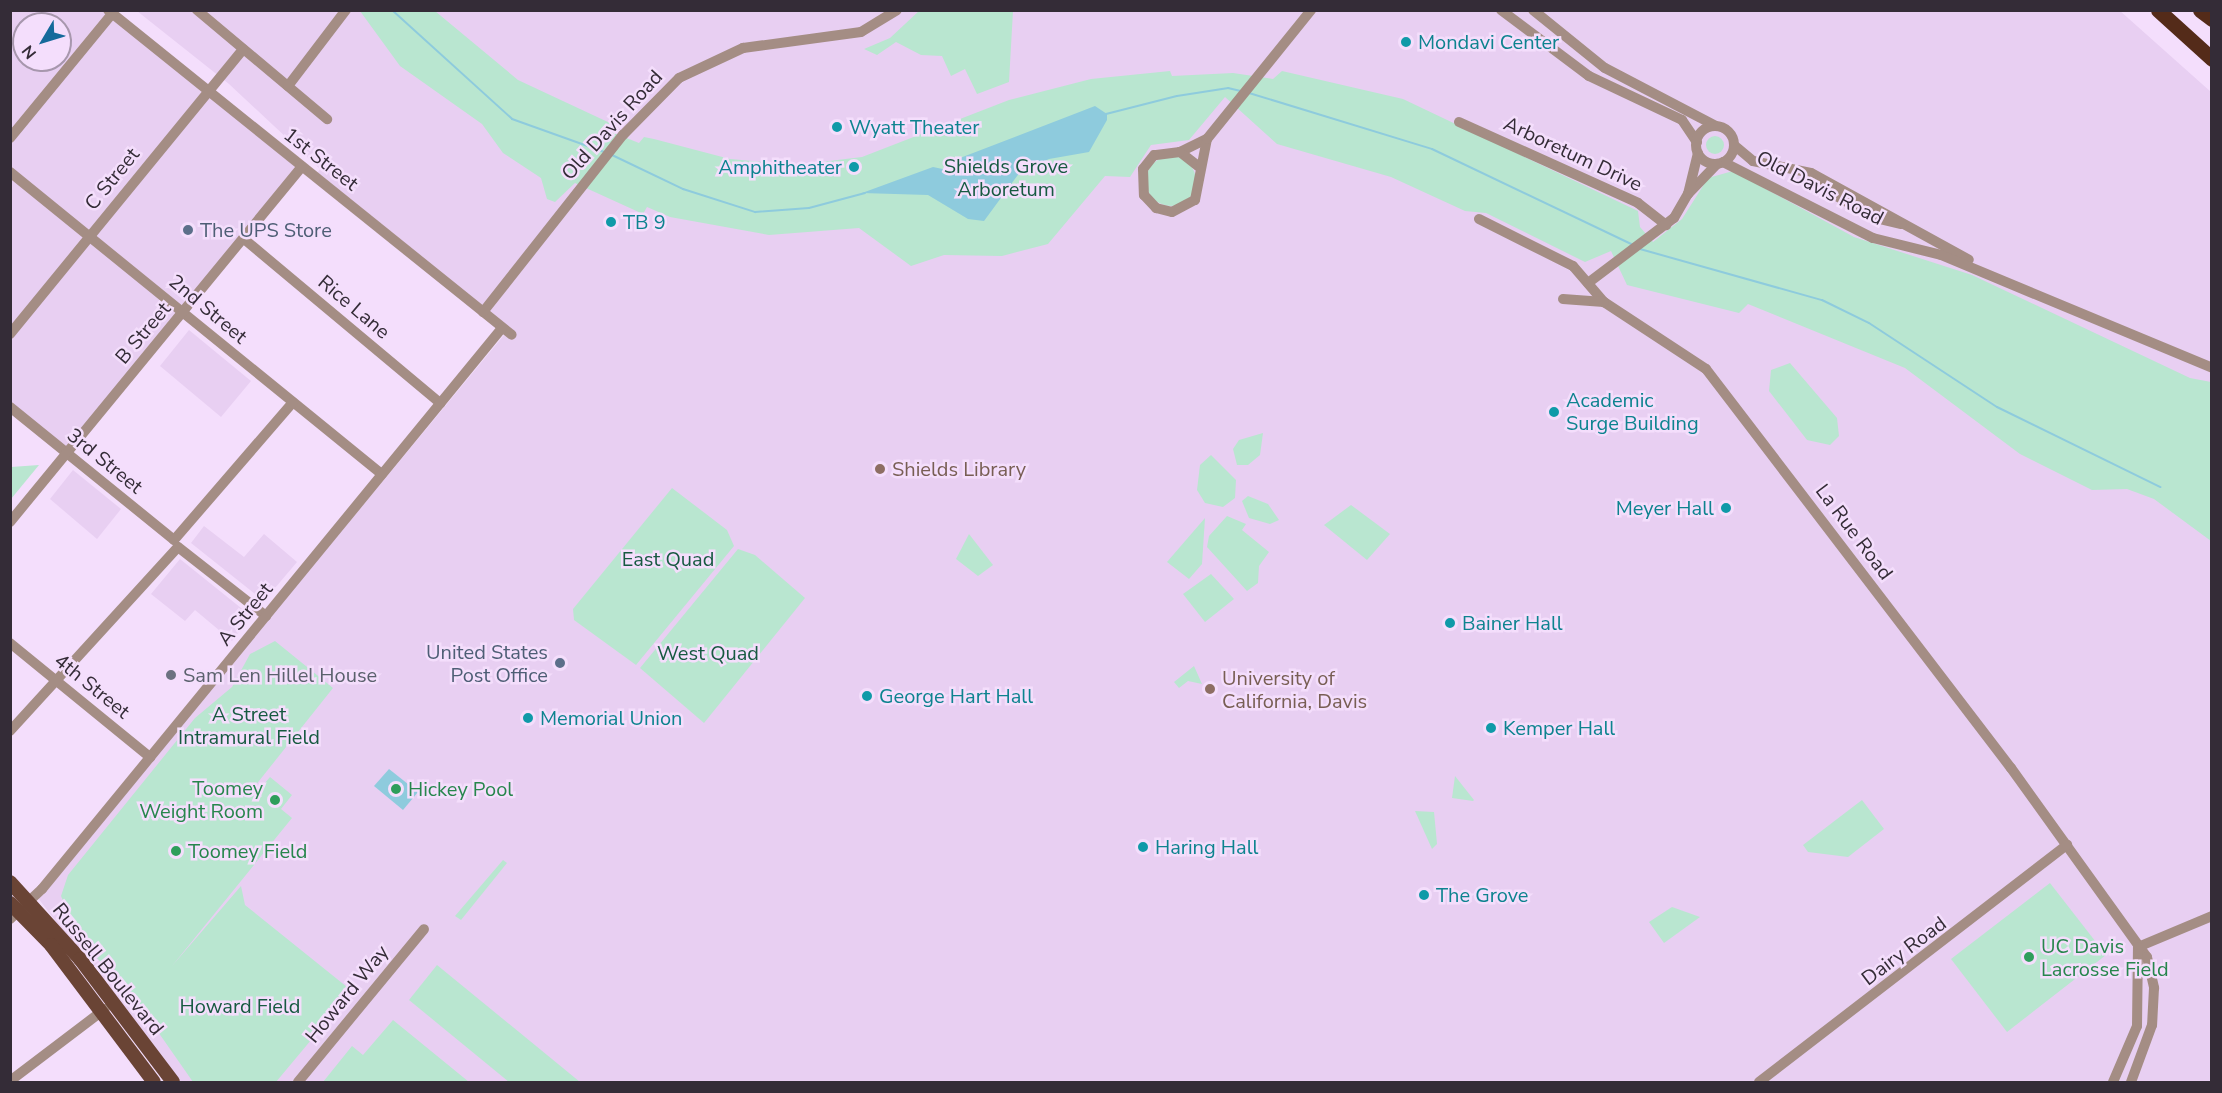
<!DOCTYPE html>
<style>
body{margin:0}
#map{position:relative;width:2222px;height:1093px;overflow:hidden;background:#f4defc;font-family:"Nunito Sans",sans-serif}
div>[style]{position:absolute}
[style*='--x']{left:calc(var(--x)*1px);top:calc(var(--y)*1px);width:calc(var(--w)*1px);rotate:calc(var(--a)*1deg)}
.built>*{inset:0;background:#e8cff2}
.green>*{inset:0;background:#b9e6d0}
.round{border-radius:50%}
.water>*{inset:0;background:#8ecbdd}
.stream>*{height:2px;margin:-1px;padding:0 1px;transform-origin:1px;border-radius:1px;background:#8ecbdd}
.minor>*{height:10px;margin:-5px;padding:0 5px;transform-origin:5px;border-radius:5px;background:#a48d84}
.minor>.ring{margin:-5px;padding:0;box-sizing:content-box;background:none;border:10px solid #a48d84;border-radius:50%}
.major>*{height:14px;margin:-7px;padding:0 7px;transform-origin:7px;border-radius:7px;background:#6a4435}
.highway>*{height:15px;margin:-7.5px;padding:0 7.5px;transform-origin:7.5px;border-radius:7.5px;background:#542b19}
.dots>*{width:16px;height:16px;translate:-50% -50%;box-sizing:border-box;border:3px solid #f4defc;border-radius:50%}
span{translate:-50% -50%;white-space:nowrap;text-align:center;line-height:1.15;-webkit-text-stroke:5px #f4defc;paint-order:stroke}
.culture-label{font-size:20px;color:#0d838f}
.left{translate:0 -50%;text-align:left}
.right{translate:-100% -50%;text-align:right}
.street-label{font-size:20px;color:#342c37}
.park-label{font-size:20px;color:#175a41}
.service-label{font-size:20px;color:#4e5e75}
.education-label{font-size:20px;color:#785e54}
.worship-label{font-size:20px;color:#5b616d}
.leisure-label{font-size:20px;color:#27864d}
.frame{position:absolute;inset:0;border:12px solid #342c37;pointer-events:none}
.north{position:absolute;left:12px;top:12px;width:60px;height:60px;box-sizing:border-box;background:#f4defc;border:2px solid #a797ad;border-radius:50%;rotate:232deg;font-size:16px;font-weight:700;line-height:24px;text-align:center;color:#342c37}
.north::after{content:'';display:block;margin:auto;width:21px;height:27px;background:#156a9b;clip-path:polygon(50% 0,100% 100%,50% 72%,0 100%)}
</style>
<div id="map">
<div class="built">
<i style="clip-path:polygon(2119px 10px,2211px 92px,2211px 1082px,178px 1082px,38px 898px,504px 335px,314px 178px,320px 169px,229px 84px,137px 11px)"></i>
<i style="clip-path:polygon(evenodd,10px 11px,106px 11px,302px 166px,67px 453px,11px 407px,10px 11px,24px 24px,60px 24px,60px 60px,24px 60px,24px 24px)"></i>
<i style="clip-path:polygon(189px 330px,251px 381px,221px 417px,160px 366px)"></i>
<i style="clip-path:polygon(73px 470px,121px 509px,97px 539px,50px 499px)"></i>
<i style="clip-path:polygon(204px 526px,244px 557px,264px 534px,297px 562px,264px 601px,191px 543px)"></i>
<i style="clip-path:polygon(180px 559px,251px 616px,232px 641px,195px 610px,185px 621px,151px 594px)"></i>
</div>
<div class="green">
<i style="clip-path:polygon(920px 10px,1013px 11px,1009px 82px,977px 94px,965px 69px,951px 76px,942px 56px,921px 55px,896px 42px,877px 55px,864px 49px,890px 38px)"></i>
<i style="clip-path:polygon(360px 11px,435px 11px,518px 80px,610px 123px,614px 133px,639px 143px,644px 137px,654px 139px,730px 159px,796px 165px,862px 157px,1009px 100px,1091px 79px,1170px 71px,1172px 76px,1233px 73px,1273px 79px,1282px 71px,1403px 99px,1638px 211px,1640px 227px,1653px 242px,1682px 219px,1708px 178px,1733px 171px,1854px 237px,1972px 275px,2190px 378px,2211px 382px,2211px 541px,2154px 499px,2127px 489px,2092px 490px,2020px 454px,1905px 368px,1748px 304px,1739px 313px,1627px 285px,1611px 251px,1585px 262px,1486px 213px,1465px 211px,1391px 177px,1277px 144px,1225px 97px,1189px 140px,1151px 145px,1130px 177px,1105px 176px,1048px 244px,1002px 256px,944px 255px,911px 266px,859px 228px,769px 235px,670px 217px,647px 207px,643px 214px,575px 183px,555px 202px,547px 199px,541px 178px,503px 153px,482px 124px,400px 66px)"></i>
<i class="round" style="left:1706px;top:136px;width:18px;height:18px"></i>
<i class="round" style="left:1146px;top:156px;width:50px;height:50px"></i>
<i style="clip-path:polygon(1790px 363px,1837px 418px,1839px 436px,1830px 445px,1807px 440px,1769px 391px,1771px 370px)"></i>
<i style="clip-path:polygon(1263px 433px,1260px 455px,1248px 465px,1237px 465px,1233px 449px,1239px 440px)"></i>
<i style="clip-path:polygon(1211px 455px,1236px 480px,1235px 498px,1223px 507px,1205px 503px,1197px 490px,1200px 465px)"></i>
<i style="clip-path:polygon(39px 465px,11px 499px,11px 467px)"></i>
<i style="clip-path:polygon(672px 488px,727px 530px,734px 546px,636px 665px,574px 620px,573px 609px)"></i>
<i style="clip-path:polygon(1248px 496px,1268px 504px,1279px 520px,1270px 524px,1249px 518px,1242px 501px)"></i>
<i style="clip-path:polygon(1351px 505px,1390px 534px,1367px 560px,1324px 525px)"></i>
<i style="clip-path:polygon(1227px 516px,1246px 524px,1242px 530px,1269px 552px,1259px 566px,1258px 583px,1247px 591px,1207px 547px,1209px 536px)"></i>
<i style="clip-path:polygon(1205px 518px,1202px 564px,1189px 579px,1167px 562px)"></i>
<i style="clip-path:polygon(969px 534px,993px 565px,978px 576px,956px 559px)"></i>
<i style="clip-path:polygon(738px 549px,755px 555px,805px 598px,704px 723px,640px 668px)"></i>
<i style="clip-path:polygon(1211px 574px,1234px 599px,1205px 622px,1183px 594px)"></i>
<i style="clip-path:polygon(275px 641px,333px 688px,255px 786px,259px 790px,270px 777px,292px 795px,281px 809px,292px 818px,172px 966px,241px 886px,245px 905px,352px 991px,276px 1082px,193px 1082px,140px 1006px,79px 938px,61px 896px,68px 875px,195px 718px,232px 687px,250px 654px)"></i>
<i style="clip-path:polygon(1194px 666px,1202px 684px,1188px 681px,1179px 688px,1174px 682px)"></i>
<i style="clip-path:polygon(1455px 776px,1474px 800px,1473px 801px,1452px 798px)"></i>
<i style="clip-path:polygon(1862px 800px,1884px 829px,1848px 857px,1808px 852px,1803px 845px)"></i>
<i style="clip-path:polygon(1415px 811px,1434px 812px,1437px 844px,1432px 849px)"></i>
<i style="clip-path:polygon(503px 860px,507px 863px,461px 920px,455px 916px)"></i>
<i style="clip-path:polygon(2050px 883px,2106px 955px,2007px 1032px,1951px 959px)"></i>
<i style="clip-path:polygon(1672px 907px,1700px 917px,1664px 943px,1649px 922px)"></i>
<i style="clip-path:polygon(437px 965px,580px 1082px,509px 1082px,409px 1000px)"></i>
<i style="clip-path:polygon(393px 1020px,469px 1082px,323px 1082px,352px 1046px,363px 1055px)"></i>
</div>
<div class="water">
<i style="clip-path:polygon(1095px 106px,1107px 114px,1107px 120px,1089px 152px,1049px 159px,1020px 172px,984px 221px,968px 219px,928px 195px,862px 193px,933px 167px,952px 171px,960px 158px)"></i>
<i style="clip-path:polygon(389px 769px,418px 792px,403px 810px,374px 786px)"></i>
</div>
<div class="stream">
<i style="--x:392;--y:10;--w:162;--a:42.2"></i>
<i style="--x:512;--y:119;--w:98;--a:19.7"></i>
<i style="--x:1249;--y:93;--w:191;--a:17"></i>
<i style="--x:1432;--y:149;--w:223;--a:25.5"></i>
<i style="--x:1106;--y:114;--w:73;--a:-14.2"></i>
<i style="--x:1177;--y:96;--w:52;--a:-8.9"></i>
<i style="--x:1228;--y:88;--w:13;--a:13"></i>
<i style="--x:612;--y:155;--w:79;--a:25.6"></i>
<i style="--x:683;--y:189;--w:76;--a:17.7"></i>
<i style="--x:755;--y:212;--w:54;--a:-4.2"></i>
<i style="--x:809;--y:208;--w:58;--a:-15"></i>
<i style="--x:1640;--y:249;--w:189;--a:15.7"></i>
<i style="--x:1822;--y:300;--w:52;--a:26.1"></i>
<i style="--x:1869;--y:323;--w:153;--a:33.3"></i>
<i style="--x:1997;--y:407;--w:182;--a:26.1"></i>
</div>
<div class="minor">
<i style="--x:108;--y:10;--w:518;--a:38.82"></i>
<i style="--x:197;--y:10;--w:170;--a:40"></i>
<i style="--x:1501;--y:10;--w:110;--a:36.9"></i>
<i style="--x:1589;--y:76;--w:103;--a:25.3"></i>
<i style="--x:1682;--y:120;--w:27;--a:56"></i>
<i style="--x:1533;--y:10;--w:92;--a:38.9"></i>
<i style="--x:1605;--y:68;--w:125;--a:27.6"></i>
<i style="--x:288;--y:86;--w:96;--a:-52.7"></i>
<i style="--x:1459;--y:122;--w:196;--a:24.3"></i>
<i style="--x:1638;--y:203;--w:36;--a:38"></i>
<i class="ring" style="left:1696px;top:126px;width:28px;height:28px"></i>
<i style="--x:10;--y:138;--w:161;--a:-50.6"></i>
<i style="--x:1734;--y:145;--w:25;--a:40"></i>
<i style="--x:1753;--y:161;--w:59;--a:11.7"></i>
<i style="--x:1811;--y:173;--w:180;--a:28.8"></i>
<i style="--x:1180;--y:152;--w:30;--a:-26"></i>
<i style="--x:1723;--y:162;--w:168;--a:26.9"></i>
<i style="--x:1873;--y:238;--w:70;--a:14"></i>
<i style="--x:1941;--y:255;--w:294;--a:22.6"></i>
<i style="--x:1198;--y:166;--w:23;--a:-142"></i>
<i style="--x:1180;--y:152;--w:26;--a:173"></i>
<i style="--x:1154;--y:155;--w:18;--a:128"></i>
<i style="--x:1143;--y:169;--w:26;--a:88"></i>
<i style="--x:1144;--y:195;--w:18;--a:47"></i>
<i style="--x:1156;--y:208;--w:16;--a:14"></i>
<i style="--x:1172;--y:212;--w:26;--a:-28"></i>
<i style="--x:1195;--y:200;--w:62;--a:-78.9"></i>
<i style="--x:1207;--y:139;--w:166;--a:-51.1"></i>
<i style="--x:10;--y:172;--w:479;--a:39.1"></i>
<i style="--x:1824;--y:181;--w:14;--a:60"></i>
<i style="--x:1831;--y:193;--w:51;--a:29.6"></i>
<i style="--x:1875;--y:218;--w:27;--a:13"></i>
<i style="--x:1688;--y:194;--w:42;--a:-46"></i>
<i style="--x:1479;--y:219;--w:105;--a:26.6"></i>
<i style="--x:1573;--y:266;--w:48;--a:49.3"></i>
<i style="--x:1604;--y:302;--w:122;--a:33.3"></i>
<i style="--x:1706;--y:369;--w:502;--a:52.61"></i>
<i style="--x:2011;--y:768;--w:233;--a:54.3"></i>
<i style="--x:2147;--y:957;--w:32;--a:77"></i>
<i style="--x:2154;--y:988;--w:37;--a:93"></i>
<i style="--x:2152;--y:1025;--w:61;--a:110.2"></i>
<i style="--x:244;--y:239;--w:256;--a:39.9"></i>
<i style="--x:1588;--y:283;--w:108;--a:-37.1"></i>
<i style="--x:1674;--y:218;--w:28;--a:-60"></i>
<i style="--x:1688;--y:194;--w:42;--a:-76.3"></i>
<i style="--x:1563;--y:299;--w:41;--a:4.2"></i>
<i style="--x:483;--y:312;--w:226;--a:-51.7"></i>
<i style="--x:623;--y:135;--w:80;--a:-45.5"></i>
<i style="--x:679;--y:78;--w:71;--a:-25.1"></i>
<i style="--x:743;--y:48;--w:119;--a:-7.7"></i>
<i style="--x:861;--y:32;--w:42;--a:-31.4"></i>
<i style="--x:10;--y:334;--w:368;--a:-50.7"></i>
<i style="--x:10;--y:407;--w:211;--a:39"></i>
<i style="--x:174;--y:540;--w:182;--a:-49.2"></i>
<i style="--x:10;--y:522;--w:460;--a:-50.6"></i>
<i style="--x:10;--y:643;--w:181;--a:39.2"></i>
<i style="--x:10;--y:731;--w:249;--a:-47.6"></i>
<i style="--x:178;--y:547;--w:112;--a:38.1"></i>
<i style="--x:10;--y:919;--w:44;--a:-43.2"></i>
<i style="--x:42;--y:889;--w:725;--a:-50.65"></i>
<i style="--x:2138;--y:947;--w:80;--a:-22.7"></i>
<i style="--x:10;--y:1081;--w:119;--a:-37.2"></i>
<i style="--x:298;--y:1082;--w:198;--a:-50.5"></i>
<i style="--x:1759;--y:1082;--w:389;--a:-37.6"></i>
<i style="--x:2113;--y:1082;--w:61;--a:-66.8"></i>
<i style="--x:2137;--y:1026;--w:79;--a:-89.3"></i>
</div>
<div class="major">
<i style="--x:10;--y:882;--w:104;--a:47.7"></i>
<i style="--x:80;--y:959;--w:154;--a:52.9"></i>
<i style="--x:10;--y:903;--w:59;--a:45.7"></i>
<i style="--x:51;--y:945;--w:171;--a:53.1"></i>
</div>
<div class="highway">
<i style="--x:2158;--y:10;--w:73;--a:42.2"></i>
<i style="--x:2200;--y:10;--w:15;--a:37"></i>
</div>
<div class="dots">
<i style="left:1406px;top:42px;background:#0f9aa8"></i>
<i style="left:837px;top:127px;background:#0f9aa8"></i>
<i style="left:854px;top:167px;background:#0f9aa8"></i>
<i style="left:611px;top:222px;background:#0f9aa8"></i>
<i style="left:188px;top:230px;background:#5c6f8a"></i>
<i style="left:1554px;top:412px;background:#0f9aa8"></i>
<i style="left:880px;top:469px;background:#8d6e63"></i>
<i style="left:1726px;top:508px;background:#0f9aa8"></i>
<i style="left:1450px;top:623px;background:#0f9aa8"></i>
<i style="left:560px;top:663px;background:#5c6f8a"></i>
<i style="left:171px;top:675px;background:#6b7280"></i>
<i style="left:1210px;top:689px;background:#8d6e63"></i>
<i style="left:867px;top:696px;background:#0f9aa8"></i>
<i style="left:528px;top:718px;background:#0f9aa8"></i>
<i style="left:1491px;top:728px;background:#0f9aa8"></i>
<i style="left:396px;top:789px;background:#2e9e5b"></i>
<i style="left:275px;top:800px;background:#2e9e5b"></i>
<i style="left:1143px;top:847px;background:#0f9aa8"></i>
<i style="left:176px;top:851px;background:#2e9e5b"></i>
<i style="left:1424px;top:895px;background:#0f9aa8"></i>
<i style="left:2029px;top:957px;background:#2e9e5b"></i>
</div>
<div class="culture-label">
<span class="left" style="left:1418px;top:42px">Mondavi Center</span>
<span class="left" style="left:849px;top:127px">Wyatt Theater</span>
<span class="right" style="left:842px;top:167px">Amphitheater</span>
<span class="left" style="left:623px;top:222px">TB 9</span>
<span class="left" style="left:1566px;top:412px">Academic<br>Surge Building</span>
<span class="right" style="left:1714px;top:508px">Meyer Hall</span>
<span class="left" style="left:1462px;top:623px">Bainer Hall</span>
<span class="left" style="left:879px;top:696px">George Hart Hall</span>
<span class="left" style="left:540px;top:718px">Memorial Union</span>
<span class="left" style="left:1503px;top:728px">Kemper Hall</span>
<span class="left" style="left:1155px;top:847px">Haring Hall</span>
<span class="left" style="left:1436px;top:895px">The Grove</span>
</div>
<div class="street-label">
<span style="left:612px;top:125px;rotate:-48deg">Old Davis Road</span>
<span style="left:1573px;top:154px;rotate:25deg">Arboretum Drive</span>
<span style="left:321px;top:159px;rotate:38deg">1st Street</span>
<span style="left:112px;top:179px;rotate:-51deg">C Street</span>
<span style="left:1820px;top:188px;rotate:27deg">Old Davis Road</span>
<span style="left:354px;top:307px;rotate:40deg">Rice Lane</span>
<span style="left:208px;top:309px;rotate:40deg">2nd Street</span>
<span style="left:143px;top:333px;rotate:-50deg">B Street</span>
<span style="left:105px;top:461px;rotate:39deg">3rd Street</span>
<span style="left:1854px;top:532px;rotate:53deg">La Rue Road</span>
<span style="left:245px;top:614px;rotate:-51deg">A Street</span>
<span style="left:92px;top:686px;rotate:39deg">4th Street</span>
<span style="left:1904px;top:951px;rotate:-37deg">Dairy Road</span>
<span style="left:108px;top:969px;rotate:51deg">Russell Boulevard</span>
<span style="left:347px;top:994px;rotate:-51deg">Howard Way</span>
</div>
<div class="park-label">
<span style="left:1006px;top:178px">Shields Grove<br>Arboretum</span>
<span style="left:668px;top:559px">East Quad</span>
<span style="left:708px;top:653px">West Quad</span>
<span style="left:249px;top:726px">A Street<br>Intramural Field</span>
<span style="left:240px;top:1006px">Howard Field</span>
</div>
<div class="service-label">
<span class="left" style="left:200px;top:230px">The UPS Store</span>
<span class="right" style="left:548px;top:664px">United States<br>Post Office</span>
</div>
<div class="education-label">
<span class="left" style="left:892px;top:469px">Shields Library</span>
<span class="left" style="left:1222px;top:690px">University of<br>California, Davis</span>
</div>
<div class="worship-label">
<span class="left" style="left:183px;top:675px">Sam Len Hillel House</span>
</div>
<div class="leisure-label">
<span class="right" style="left:263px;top:800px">Toomey<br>Weight Room</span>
<span class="left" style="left:408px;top:789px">Hickey Pool</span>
<span class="left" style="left:188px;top:851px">Toomey Field</span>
<span class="left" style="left:2041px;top:958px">UC Davis<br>Lacrosse Field</span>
</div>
<div class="frame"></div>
<div class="north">N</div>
</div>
